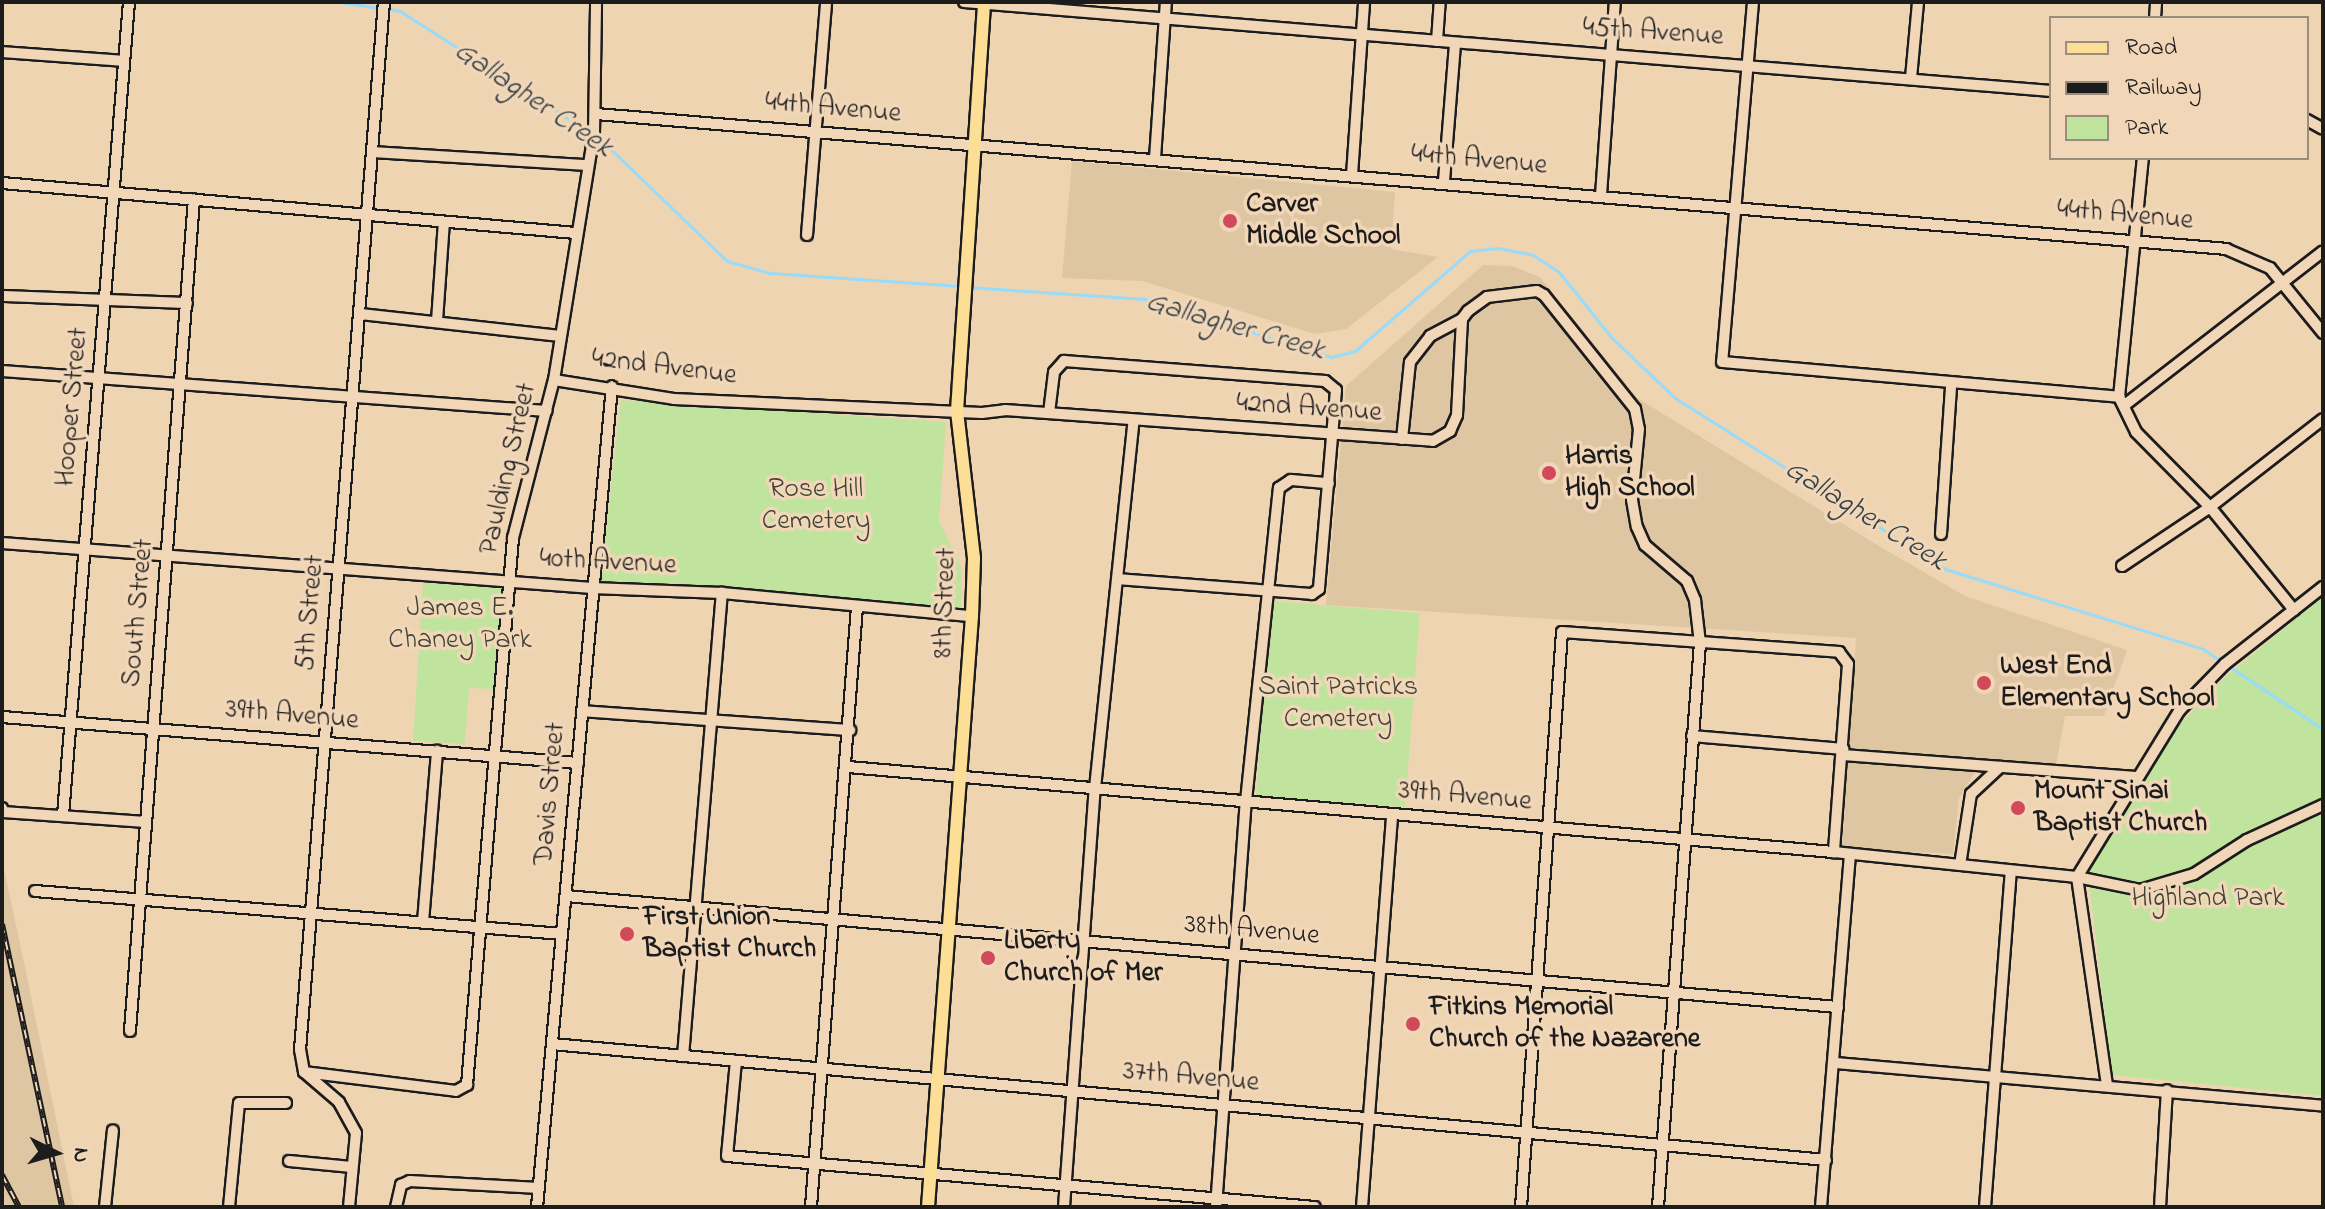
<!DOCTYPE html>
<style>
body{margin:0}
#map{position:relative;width:2325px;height:1209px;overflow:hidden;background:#efd4b2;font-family:"Indie Flower",sans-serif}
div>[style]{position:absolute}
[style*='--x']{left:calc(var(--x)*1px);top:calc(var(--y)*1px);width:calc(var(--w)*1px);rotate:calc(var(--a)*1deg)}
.built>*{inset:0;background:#dfc6a2}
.green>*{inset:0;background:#c0e49d}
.stream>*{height:3px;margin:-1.5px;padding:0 1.5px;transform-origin:1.5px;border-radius:1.5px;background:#98dcfa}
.roads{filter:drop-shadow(2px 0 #1c1c1c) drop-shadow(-2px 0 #1c1c1c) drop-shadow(0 2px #1c1c1c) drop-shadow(0 -2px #1c1c1c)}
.minor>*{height:10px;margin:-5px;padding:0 5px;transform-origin:5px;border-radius:5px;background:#f1d6b8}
.major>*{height:12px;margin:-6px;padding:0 6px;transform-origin:6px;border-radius:6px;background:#fdde96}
.rail>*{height:6px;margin-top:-3px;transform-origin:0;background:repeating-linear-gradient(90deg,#f1d6b8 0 9px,#1c1c1c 0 18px);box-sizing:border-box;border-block:2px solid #1c1c1c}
.dots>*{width:22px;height:22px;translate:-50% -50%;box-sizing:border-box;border:4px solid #f1d6b8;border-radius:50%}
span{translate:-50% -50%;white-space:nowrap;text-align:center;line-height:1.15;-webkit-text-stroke:7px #f1d6b8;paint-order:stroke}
.street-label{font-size:28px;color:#1c1c1c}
.poi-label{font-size:28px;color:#1c1c1c;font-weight:700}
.left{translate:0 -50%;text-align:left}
.park-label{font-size:28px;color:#3d4436}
.water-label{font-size:30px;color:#354248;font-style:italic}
.frame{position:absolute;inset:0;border:4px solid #1c1c1c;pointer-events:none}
.legend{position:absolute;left:2049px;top:16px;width:260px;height:144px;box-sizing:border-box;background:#f1d6b8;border:2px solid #9c8c7a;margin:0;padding:10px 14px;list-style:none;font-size:24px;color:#1c1c1c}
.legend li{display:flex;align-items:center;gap:16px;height:40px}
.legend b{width:40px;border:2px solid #9c8c7a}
.north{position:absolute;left:16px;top:1113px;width:80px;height:80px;-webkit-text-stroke:6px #f1d6b8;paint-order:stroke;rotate:95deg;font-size:22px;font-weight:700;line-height:32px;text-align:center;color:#1c1c1c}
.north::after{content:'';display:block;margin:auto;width:28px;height:36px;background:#1c1c1c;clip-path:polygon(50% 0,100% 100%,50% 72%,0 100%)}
</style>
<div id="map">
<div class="built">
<i style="clip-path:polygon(1072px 161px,1395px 192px,1391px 249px,1438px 257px,1346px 329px,1315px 334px,1142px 281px,1062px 278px)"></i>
<i style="clip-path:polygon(1483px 265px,1512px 266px,1540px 277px,1637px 398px,1884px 549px,1965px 596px,2127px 650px,2104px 716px,2065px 716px,2056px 765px,1991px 761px,1973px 775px,1959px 799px,1953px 854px,1842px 848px,1856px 638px,1326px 605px,1346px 386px)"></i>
<i style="clip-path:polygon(2px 859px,27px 977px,74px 1207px,6px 1207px,2px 1199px)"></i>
</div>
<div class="green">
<i style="clip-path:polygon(621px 400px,946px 422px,939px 521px,962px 568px,961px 609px,600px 583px)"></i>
<i style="clip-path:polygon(423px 583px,502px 588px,495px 689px,469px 688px,465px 744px,413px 741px)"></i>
<i style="clip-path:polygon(2323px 596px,2323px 1096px,2112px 1075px,2088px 871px,2167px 738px,2223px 679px)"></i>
<i style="clip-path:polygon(1271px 601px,1420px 613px,1405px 807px,1256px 796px)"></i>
</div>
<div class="stream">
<i style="--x:339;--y:2;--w:62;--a:8.4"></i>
<i style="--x:400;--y:11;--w:226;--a:32.7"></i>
<i style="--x:597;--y:136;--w:180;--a:43.9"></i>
<i style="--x:727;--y:261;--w:45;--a:15.6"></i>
<i style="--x:770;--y:273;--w:191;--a:3.9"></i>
<i style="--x:968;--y:287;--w:178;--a:3.9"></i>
<i style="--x:1146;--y:299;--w:194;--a:17.4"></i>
<i style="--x:1331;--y:357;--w:25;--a:-14"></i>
<i style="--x:1355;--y:351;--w:152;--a:-41"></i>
<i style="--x:1470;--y:251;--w:28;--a:-6"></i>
<i style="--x:1498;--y:248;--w:36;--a:11"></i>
<i style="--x:1533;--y:255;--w:31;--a:33"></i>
<i style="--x:1559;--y:272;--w:83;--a:51.3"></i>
<i style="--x:1611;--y:337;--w:88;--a:43.6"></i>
<i style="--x:1675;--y:398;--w:320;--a:32.3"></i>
<i style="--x:1945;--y:569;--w:270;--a:17.2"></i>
<i style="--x:2203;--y:649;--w:144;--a:33.7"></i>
</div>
<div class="roads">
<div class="minor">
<i style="--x:964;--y:2;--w:1091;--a:4.68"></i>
<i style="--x:1753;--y:2;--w:361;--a:94.9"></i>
<i style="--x:1722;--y:362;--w:399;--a:5"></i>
<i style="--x:2119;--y:397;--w:39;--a:64"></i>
<i style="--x:2136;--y:432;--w:105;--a:45.4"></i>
<i style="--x:2210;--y:507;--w:133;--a:50.8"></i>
<i style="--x:2155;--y:18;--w:16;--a:-86"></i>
<i style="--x:1437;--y:41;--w:39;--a:-86"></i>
<i style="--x:2;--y:52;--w:122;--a:4.2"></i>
<i style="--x:1911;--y:78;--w:76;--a:-84.7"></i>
<i style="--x:596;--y:114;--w:1636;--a:4.73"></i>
<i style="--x:2226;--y:249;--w:48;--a:23.4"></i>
<i style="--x:2270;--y:268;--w:84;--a:50.8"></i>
<i style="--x:2307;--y:120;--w:18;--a:29"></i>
<i style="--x:373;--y:152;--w:214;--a:3.5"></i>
<i style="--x:1155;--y:158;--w:156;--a:-86"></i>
<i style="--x:1352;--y:175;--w:173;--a:-86"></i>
<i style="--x:1444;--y:181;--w:138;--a:-85.4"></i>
<i style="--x:2;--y:183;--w:576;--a:4.98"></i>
<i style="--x:1601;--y:195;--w:194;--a:-85.9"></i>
<i style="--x:807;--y:235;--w:234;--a:-85.3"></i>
<i style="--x:2;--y:296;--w:185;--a:2.2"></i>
<i style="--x:361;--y:314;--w:200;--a:6.3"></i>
<i style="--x:437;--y:321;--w:99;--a:-86"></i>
<i style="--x:2;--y:371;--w:546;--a:4.2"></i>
<i style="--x:554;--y:380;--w:121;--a:9"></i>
<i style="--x:674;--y:399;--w:308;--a:2.6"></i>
<i style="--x:982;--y:413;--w:23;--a:-7"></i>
<i style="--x:1005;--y:410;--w:429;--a:4.1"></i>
<i style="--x:1433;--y:441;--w:20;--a:-30"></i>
<i style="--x:1450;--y:431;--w:17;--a:-66"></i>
<i style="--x:1457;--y:415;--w:96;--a:-87"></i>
<i style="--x:1462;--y:319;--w:10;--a:-53"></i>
<i style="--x:1468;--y:311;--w:24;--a:-36"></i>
<i style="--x:1487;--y:297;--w:50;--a:-6.8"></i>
<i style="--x:1537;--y:291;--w:8;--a:30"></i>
<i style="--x:1544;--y:295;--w:146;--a:51.4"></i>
<i style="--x:1635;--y:409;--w:20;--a:79"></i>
<i style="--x:1639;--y:429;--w:71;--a:95.6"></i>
<i style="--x:1632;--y:500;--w:27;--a:80"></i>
<i style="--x:1637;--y:527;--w:20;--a:66"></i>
<i style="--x:1645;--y:545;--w:55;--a:40.6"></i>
<i style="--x:1687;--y:581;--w:21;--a:67"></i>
<i style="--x:1695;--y:600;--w:43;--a:83.4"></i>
<i style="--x:1700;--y:643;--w:566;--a:94.26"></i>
<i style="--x:2119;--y:397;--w:240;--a:-84.3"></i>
<i style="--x:2126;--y:404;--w:249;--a:-37.8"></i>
<i style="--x:1049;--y:413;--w:41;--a:-83"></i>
<i style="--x:1054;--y:372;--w:15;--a:-48"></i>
<i style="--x:1064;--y:361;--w:262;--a:4.4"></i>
<i style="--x:1325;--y:381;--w:14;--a:39"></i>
<i style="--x:1336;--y:390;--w:200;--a:94.9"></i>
<i style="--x:1319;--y:589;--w:9;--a:144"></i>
<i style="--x:1312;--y:594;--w:194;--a:-175.6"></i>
<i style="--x:1402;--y:439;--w:77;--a:-84.1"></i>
<i style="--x:1410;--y:362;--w:33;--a:-52"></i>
<i style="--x:1430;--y:336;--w:36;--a:-28"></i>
<i style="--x:1941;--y:534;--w:147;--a:-86.1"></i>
<i style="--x:2;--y:543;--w:592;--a:4.36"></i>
<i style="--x:592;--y:588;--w:130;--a:2.2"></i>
<i style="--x:722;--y:593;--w:251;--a:5.3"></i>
<i style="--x:2122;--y:566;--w:106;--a:-33.8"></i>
<i style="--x:2210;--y:507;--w:143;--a:-37.9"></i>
<i style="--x:582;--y:711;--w:269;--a:4.1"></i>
<i style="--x:2;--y:717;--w:578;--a:4.57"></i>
<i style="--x:1692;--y:736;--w:152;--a:4.9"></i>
<i style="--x:1843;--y:755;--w:294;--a:4.3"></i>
<i style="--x:848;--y:767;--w:990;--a:4.93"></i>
<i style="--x:1834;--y:852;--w:244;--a:5.9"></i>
<i style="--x:2077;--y:877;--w:64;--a:11.7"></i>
<i style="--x:2140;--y:890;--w:56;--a:-16.5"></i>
<i style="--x:2194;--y:874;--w:63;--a:-32.7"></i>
<i style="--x:2247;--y:840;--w:84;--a:-24.7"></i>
<i style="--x:2;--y:808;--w:4;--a:76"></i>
<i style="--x:3;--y:812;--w:143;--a:4"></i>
<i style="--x:63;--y:815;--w:816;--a:-85.36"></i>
<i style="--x:1960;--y:865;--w:72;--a:-81.2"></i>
<i style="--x:1971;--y:794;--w:40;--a:-43"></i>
<i style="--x:2077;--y:877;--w:195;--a:-58.4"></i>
<i style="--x:2179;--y:711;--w:66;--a:-45.6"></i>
<i style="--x:2225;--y:664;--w:125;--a:-38.2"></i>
<i style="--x:2077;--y:877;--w:210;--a:81.8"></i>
<i style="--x:35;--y:891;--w:529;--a:4.66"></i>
<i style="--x:566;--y:896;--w:1277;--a:4.99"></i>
<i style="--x:423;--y:922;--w:172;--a:-85.3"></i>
<i style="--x:130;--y:1031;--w:834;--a:-85.6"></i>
<i style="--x:552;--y:1044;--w:1279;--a:5.2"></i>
<i style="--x:683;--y:1056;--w:465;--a:-85.2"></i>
<i style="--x:736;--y:1061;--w:95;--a:95.4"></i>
<i style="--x:727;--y:1156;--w:590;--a:4.96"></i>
<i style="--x:1835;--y:1063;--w:490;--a:5"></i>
<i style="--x:304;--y:1072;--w:153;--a:7.1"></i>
<i style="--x:456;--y:1091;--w:13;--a:-29"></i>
<i style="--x:467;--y:1085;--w:549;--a:-85.19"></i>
<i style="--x:513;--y:538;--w:163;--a:-75.5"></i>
<i style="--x:554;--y:380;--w:249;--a:-80.8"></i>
<i style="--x:594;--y:134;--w:132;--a:-89.1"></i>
<i style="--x:289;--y:1161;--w:63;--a:5.4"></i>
<i style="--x:105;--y:1207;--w:77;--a:-84.1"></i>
<i style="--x:229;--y:1207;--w:104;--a:-84.5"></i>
<i style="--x:239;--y:1103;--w:47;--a:0"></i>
<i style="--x:349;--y:1207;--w:74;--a:-84.6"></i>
<i style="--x:356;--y:1133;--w:35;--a:-119"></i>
<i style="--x:339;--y:1102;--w:46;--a:-139.4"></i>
<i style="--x:304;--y:1072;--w:22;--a:-100"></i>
<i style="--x:300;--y:1050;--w:1051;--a:-85.42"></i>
<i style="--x:396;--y:1207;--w:23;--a:-77"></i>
<i style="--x:401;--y:1185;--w:10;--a:-24"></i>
<i style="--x:410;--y:1181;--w:129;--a:3.1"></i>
<i style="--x:537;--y:1207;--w:824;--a:-84.78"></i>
<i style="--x:811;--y:1207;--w:603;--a:-85.62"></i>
<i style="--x:1064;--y:1207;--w:420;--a:-85.8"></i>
<i style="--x:1095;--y:788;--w:370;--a:-84"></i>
<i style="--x:1216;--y:1207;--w:407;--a:-85.8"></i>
<i style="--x:1246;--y:801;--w:315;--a:-84"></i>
<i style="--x:1279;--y:488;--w:14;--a:-34"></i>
<i style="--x:1291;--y:480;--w:38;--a:5"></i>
<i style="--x:1362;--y:1207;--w:394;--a:-85.6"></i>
<i style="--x:1521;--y:1207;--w:576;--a:-85.92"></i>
<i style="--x:1562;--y:632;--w:278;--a:4.1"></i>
<i style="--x:1839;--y:652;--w:15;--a:53"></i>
<i style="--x:1848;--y:664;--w:189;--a:94.3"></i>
<i style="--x:1821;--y:1207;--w:353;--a:-85.3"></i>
<i style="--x:1985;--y:1207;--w:337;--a:-85.6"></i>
<i style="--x:2160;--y:1207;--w:117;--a:-86.6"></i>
</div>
<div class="major">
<i style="--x:928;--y:1207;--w:593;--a:-85.74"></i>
<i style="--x:972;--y:616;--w:58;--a:-88"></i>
<i style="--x:974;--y:558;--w:148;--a:-96.6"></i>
<i style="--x:957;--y:411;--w:410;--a:-86.2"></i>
</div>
</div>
<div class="rail">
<i style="--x:2;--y:924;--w:289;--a:78"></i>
<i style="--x:2;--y:1175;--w:36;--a:62"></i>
</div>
<div class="dots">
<i style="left:1230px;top:221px;background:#d1495b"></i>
<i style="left:1549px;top:473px;background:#d1495b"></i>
<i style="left:1984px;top:683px;background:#d1495b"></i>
<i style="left:2018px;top:808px;background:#d1495b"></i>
<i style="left:627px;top:934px;background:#d1495b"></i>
<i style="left:988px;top:958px;background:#d1495b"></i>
<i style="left:1413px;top:1024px;background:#d1495b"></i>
</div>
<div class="street-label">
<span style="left:1653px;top:33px;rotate:4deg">45th Avenue</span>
<span style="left:833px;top:109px;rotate:5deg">44th Avenue</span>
<span style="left:1479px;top:161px;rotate:5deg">44th Avenue</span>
<span style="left:2125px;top:216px;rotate:5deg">44th Avenue</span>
<span style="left:664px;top:368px;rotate:7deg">42nd Avenue</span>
<span style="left:73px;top:407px;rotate:-85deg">Hooper Street</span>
<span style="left:1309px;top:409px;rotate:4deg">42nd Avenue</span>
<span style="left:509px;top:469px;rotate:-77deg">Paulding Street</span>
<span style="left:608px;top:563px;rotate:3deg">40th Avenue</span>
<span style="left:946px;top:603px;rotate:-88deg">8th Street</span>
<span style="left:139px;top:613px;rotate:-85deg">South Street</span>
<span style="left:311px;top:613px;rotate:-85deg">5th Street</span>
<span style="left:292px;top:716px;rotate:5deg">39th Avenue</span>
<span style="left:551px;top:794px;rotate:-85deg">Davis Street</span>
<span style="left:1465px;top:797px;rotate:5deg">39th Avenue</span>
<span style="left:1252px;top:931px;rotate:5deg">38th Avenue</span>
<span style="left:1191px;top:1078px;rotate:5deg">37th Avenue</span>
</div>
<div class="poi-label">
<span class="left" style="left:1246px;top:221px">Carver<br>Middle School</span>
<span class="left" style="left:1565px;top:473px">Harris<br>High School</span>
<span class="left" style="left:2000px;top:683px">West End<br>Elementary School</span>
<span class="left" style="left:2034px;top:808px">Mount Sinai<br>Baptist Church</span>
<span class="left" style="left:643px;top:934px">First Union<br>Baptist Church</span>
<span class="left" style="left:1004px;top:958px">Liberty<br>Church of Mer</span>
<span class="left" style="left:1429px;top:1024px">Fitkins Memorial<br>Church of the Nazarene</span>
</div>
<div class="park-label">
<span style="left:816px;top:506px">Rose Hill<br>Cemetery</span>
<span style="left:460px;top:625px">James E.<br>Chaney Park</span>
<span style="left:1338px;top:704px">Saint Patricks<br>Cemetery</span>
<span style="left:2208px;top:899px">Highland Park</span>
</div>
<div class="water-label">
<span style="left:533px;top:100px;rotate:34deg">Gallagher Creek</span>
<span style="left:1235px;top:327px;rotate:16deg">Gallagher Creek</span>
<span style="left:1865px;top:516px;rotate:32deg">Gallagher Creek</span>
</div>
<div class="frame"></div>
<ul class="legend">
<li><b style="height:10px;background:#fdde96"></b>Road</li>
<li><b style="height:10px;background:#1c1c1c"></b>Railway</li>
<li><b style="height:22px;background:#c0e49d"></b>Park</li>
</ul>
<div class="north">N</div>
</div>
